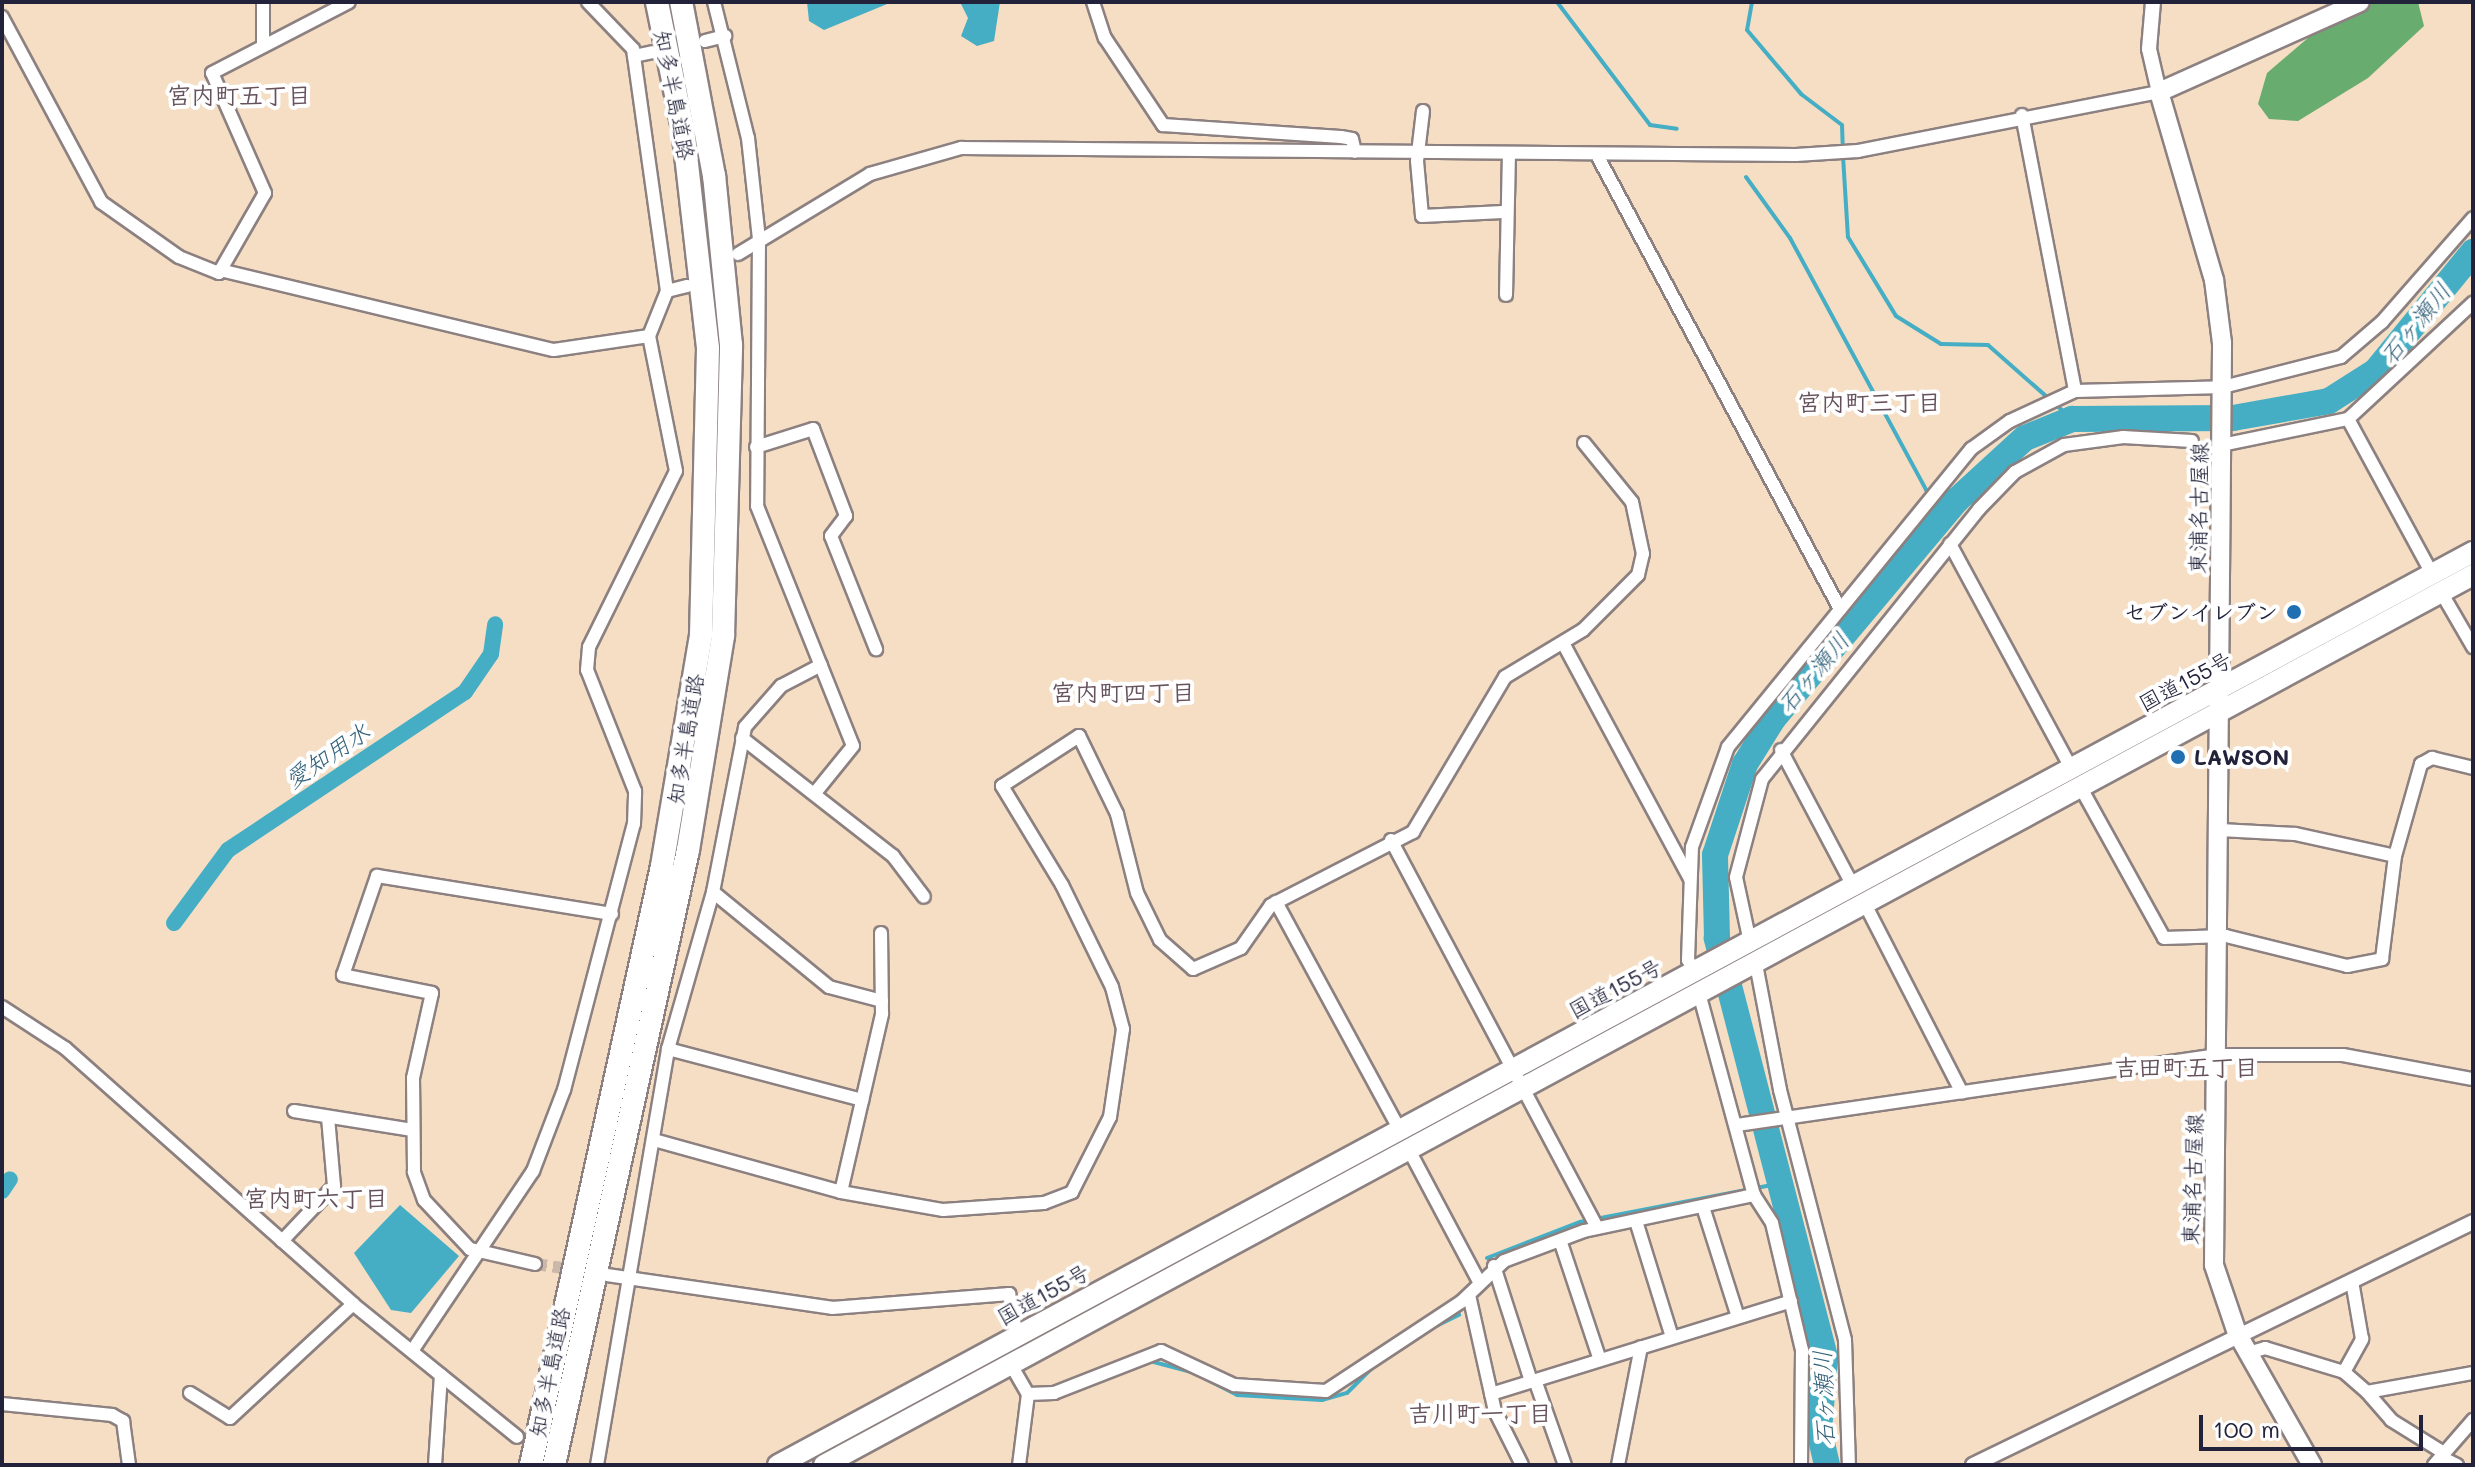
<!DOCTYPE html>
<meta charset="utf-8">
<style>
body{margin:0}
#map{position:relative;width:2475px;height:1467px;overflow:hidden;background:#f5dec4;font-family:Mali,"Klee One",sans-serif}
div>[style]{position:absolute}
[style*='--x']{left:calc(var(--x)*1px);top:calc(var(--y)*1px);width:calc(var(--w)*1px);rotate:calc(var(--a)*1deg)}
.forest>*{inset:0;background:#69ac6f}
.water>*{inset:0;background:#45aec4}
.stream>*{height:4px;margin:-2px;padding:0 2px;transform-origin:2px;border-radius:2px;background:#45aec4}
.canal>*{height:16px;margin:-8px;padding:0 8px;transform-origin:8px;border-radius:8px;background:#45aec4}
.river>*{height:26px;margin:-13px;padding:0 13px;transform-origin:13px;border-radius:13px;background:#45aec4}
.minor-tunnel>*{height:12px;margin-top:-6px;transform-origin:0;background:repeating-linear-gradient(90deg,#cbb8a9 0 12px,transparent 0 18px)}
.roads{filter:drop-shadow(2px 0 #8c8080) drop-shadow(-2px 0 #8c8080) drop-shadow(0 2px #8c8080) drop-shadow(0 -2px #8c8080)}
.minor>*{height:12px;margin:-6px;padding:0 6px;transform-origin:6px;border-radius:6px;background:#fff}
.tertiary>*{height:14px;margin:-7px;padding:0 7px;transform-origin:7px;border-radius:7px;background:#fff}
.primary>*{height:18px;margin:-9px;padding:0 9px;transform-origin:9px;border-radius:9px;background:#fff}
.trunk>*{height:20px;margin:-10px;padding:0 10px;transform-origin:10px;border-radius:10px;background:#fff}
.motorway>*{height:22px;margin:-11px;padding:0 11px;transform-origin:11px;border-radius:11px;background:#fff}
.dots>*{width:22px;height:22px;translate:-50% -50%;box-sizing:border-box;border:4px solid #fff;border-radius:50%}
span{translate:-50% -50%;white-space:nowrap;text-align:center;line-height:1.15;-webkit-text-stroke:8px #fff;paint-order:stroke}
.street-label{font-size:22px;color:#22223b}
.poi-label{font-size:22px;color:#22223b;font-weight:700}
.right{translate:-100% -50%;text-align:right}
.left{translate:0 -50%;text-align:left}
.neighbourhood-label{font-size:24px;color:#66525c;font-weight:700}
.water-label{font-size:24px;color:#326179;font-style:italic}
.frame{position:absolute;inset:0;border:4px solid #22223b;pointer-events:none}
.scale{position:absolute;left:2199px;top:1415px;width:224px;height:36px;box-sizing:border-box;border:4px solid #22223b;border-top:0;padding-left:10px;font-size:24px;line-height:28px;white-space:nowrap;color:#22223b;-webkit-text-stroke:6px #fff;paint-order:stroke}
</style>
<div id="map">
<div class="forest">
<i style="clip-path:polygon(2350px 2px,2418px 2px,2424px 26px,2368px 78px,2298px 121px,2269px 119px,2258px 104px,2267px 73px)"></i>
</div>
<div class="water">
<i style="clip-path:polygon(807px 2px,892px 2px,824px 30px,809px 21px)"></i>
<i style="clip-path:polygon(960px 2px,1000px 2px,994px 41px,977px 46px,961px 36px,968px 18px)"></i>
<i style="clip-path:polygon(400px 1205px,459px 1256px,411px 1313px,391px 1310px,354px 1253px)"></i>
</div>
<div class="stream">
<i style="--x:1557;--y:2;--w:154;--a:52.9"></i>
<i style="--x:1650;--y:125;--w:27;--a:8"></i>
<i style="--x:1752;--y:2;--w:28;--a:100"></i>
<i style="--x:1747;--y:30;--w:84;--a:49.8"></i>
<i style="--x:1801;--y:94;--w:51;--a:37.1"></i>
<i style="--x:1842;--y:125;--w:23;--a:88"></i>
<i style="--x:1843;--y:156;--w:81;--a:86.5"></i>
<i style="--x:1848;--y:237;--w:92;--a:58.7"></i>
<i style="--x:1896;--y:316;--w:53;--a:31.9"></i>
<i style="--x:1941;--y:344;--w:47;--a:1.2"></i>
<i style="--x:1988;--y:345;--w:112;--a:41.4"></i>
<i style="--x:1746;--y:177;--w:75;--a:54.2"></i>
<i style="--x:1790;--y:238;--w:286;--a:61.6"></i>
<i style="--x:1926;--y:490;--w:31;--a:48"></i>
<i style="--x:1487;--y:1258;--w:100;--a:-21.2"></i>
<i style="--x:1580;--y:1222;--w:202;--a:-10.9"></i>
<i style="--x:1426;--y:1331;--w:37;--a:-26"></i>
<i style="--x:1150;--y:1361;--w:47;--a:14.9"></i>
<i style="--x:1206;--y:1379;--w:35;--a:27"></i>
<i style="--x:1237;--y:1395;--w:85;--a:3.4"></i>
<i style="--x:1322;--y:1400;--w:26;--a:-16"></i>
<i style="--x:1347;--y:1393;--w:41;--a:-45"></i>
</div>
<div class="canal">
<i style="--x:174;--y:923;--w:91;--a:-53.5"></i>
<i style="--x:228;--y:850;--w:285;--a:-33.7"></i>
<i style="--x:465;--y:692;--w:46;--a:-55.6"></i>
<i style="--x:491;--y:654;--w:30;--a:-82"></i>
<i style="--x:2;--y:1191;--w:14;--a:-56"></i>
</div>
<div class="river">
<i style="--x:1827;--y:1465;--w:35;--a:-103"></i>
<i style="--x:1819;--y:1431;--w:74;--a:-85.4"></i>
<i style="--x:1825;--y:1357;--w:433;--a:-104.5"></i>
<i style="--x:1717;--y:938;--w:83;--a:-91.4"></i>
<i style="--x:1715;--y:855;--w:96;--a:-71.8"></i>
<i style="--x:1745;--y:764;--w:53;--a:-58.1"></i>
<i style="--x:1773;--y:719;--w:286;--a:-50"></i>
<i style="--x:1957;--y:500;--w:92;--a:-42.4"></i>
<i style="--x:2025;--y:438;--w:51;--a:-22"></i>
<i style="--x:2072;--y:419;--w:161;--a:-0.4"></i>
<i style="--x:2233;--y:418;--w:97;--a:-10"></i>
<i style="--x:2329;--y:401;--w:56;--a:-32.6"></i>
<i style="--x:2376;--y:371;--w:154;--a:-50.8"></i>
</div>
<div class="minor-tunnel">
<i style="--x:535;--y:1264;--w:41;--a:8.3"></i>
</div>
<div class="roads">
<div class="minor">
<i style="--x:263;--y:2;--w:44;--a:90"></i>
<i style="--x:714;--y:2;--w:140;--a:76"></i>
<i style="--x:748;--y:138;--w:102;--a:83.8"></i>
<i style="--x:759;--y:239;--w:267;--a:90.4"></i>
<i style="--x:757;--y:506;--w:258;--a:68.2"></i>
<i style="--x:853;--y:746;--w:60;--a:129"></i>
<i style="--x:1093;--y:2;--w:38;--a:72"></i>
<i style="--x:1105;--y:38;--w:105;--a:56.3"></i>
<i style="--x:1163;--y:125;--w:178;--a:3.9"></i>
<i style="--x:1341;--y:137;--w:11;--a:10"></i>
<i style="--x:1352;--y:139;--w:13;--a:77"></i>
<i style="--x:2;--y:17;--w:210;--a:61.8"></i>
<i style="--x:101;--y:202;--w:95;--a:35.2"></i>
<i style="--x:179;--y:257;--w:43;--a:21.8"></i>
<i style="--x:219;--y:273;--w:92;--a:-60.1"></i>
<i style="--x:265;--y:193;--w:131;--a:-113.8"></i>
<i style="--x:212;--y:73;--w:154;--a:-27.4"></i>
<i style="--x:705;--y:41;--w:21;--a:-14"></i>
<i style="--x:634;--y:56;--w:19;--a:-12"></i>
<i style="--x:1423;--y:111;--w:50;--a:96.8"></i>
<i style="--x:1417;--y:161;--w:55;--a:84.8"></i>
<i style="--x:1422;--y:216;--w:81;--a:-2.8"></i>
<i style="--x:2022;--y:115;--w:281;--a:79.1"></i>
<i style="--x:1597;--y:155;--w:513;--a:61.84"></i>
<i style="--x:738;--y:254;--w:154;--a:-31.2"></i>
<i style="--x:870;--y:174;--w:95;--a:-15.9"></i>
<i style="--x:961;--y:148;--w:835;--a:0.48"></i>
<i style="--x:1796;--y:155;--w:62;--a:-3.7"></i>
<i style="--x:1858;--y:151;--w:307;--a:-11.1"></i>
<i style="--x:220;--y:270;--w:343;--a:13.5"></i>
<i style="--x:554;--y:350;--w:96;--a:-8.4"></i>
<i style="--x:667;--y:291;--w:21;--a:-14"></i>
<i style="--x:1506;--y:295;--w:140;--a:-88.8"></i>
<i style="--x:2348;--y:419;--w:176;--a:61.5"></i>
<i style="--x:2222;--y:445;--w:129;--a:-11.7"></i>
<i style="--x:2348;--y:419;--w:171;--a:-42.9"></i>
<i style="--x:756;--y:447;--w:60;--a:-17.5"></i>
<i style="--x:813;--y:429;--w:93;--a:69.2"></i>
<i style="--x:846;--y:516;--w:25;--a:127"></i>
<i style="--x:831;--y:536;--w:122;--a:68.3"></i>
<i style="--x:1950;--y:544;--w:255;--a:61.6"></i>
<i style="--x:2441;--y:592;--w:64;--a:59.8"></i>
<i style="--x:1563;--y:643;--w:268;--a:61.7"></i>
<i style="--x:742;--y:738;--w:192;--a:38"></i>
<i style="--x:893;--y:856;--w:51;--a:52.9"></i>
<i style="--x:1781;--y:750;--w:156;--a:62.1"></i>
<i style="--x:2081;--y:788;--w:171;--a:61"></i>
<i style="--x:2164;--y:938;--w:62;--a:-1.8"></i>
<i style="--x:2226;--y:936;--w:125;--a:13.9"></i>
<i style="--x:2347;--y:966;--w:36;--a:-11"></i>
<i style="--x:2382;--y:959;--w:104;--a:-82.8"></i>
<i style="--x:2395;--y:856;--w:96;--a:-74.2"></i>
<i style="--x:2421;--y:764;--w:13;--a:-29"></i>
<i style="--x:2432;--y:758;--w:42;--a:13.7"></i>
<i style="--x:2220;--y:830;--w:75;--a:3.1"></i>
<i style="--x:2295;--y:834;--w:102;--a:12.4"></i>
<i style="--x:1391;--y:840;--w:439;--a:62"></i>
<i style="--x:713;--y:892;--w:150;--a:39.3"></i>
<i style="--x:829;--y:987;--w:55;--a:14.8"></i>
<i style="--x:1276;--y:902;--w:258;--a:61.5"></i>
<i style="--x:1865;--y:904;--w:212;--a:62.8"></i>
<i style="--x:1750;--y:942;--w:66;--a:-102.2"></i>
<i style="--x:1736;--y:877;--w:101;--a:-75.1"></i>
<i style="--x:1762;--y:779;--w:346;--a:-51.2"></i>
<i style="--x:1979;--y:509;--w:52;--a:-45.8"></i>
<i style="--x:2015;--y:472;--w:56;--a:-28.9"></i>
<i style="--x:2064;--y:445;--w:60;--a:-7.7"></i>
<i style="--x:2123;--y:437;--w:69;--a:3.3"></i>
<i style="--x:1756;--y:964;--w:128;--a:79.2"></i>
<i style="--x:1780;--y:1090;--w:258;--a:75.4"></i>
<i style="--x:1845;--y:1340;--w:125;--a:88.2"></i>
<i style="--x:1695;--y:972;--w:14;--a:-120"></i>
<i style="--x:1688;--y:960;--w:113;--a:-88"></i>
<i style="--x:1692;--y:847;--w:106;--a:-70.2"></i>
<i style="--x:1728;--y:747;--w:385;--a:-50.8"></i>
<i style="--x:1971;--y:449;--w:48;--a:-35.7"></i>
<i style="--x:2010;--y:421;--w:72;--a:-24.8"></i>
<i style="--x:2075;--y:391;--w:148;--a:-1.5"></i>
<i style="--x:2223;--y:387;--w:122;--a:-14.3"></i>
<i style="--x:2341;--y:357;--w:54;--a:-40.5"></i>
<i style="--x:2382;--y:322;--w:138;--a:-48.8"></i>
<i style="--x:1699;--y:993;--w:209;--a:74.8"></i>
<i style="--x:1754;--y:1195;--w:33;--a:57"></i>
<i style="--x:1772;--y:1223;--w:130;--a:76.7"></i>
<i style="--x:1802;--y:1350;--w:115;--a:90.5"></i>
<i style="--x:2;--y:1007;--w:75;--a:33.1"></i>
<i style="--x:65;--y:1048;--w:385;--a:41.6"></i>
<i style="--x:353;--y:1304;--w:211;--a:39"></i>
<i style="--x:668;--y:1049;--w:201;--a:14.7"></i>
<i style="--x:294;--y:1111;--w:120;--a:9.1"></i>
<i style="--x:1737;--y:1125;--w:486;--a:-8.3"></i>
<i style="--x:2218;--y:1055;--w:125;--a:0"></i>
<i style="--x:2343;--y:1055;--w:132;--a:10.5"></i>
<i style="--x:654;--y:1140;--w:194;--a:15.5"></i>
<i style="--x:841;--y:1192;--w:104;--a:10"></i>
<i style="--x:943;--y:1210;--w:101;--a:-4"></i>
<i style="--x:1044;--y:1203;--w:30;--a:-21"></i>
<i style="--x:1072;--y:1192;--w:84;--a:-63.1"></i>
<i style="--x:1110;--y:1117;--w:89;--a:-81.6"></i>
<i style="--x:1123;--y:1029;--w:43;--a:-104.7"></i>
<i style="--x:1112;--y:987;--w:114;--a:-116.1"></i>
<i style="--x:1062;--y:885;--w:116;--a:-121.2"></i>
<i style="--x:1002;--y:786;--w:92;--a:-33"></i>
<i style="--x:1079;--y:736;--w:87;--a:64"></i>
<i style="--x:1117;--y:814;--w:81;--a:75.8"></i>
<i style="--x:1137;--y:893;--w:52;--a:63.9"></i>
<i style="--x:1160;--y:940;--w:44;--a:41.3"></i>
<i style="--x:1193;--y:969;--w:52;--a:-23.6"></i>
<i style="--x:1241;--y:948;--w:52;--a:-55.1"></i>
<i style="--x:1271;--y:905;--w:160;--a:-27.2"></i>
<i style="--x:1413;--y:832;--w:180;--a:-59.3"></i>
<i style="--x:1505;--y:677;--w:91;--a:-31.1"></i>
<i style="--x:1583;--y:630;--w:78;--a:-45"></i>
<i style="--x:1638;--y:575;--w:22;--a:-77"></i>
<i style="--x:1643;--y:554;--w:53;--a:-101.9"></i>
<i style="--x:1632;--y:502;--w:76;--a:-129.1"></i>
<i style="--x:1409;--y:1150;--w:147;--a:62"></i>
<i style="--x:841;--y:1192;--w:183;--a:-77"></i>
<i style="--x:882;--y:1014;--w:81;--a:-90.7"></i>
<i style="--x:1704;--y:1210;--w:112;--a:72.4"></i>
<i style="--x:1636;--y:1221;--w:121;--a:72.8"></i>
<i style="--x:282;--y:1241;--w:76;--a:-46.6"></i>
<i style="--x:334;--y:1186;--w:69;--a:-95"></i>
<i style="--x:1561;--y:1243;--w:123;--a:71.6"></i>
<i style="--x:535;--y:1264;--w:67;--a:-167"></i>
<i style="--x:470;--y:1249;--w:67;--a:-133.2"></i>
<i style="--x:424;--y:1200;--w:30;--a:-110"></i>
<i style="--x:414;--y:1172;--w:94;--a:-90.6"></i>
<i style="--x:413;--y:1078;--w:87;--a:-77.4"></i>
<i style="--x:432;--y:993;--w:91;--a:-168.6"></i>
<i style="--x:343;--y:975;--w:105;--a:-71"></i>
<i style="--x:377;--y:876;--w:238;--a:9.2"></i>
<i style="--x:1494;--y:1266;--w:121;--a:72.2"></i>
<i style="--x:607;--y:1275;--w:227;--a:8.3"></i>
<i style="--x:832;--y:1308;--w:178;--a:-4.5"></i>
<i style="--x:1009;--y:1294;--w:43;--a:79.2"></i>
<i style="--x:1469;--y:1295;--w:119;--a:77.4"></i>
<i style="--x:1495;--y:1411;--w:60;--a:63.4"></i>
<i style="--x:412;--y:1351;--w:217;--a:-56.1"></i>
<i style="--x:533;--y:1171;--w:87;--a:-69.1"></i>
<i style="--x:564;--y:1090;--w:275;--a:-75.3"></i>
<i style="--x:634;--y:824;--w:33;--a:-88"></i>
<i style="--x:635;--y:791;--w:130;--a:-111.6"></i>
<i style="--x:587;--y:670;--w:23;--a:-85"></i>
<i style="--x:589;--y:647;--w:196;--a:-63.7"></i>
<i style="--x:676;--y:471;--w:138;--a:-101.3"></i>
<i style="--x:649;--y:336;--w:48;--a:-68.2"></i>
<i style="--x:667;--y:291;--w:244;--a:-98"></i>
<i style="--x:633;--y:49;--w:65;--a:-133.8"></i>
<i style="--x:2248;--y:1353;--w:18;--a:-16"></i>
<i style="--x:2265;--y:1348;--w:83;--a:16.9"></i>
<i style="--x:2344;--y:1372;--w:30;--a:41"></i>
<i style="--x:2367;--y:1392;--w:108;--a:-10.2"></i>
<i style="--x:1010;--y:1363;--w:36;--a:60"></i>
<i style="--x:1028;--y:1394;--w:72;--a:97.2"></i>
<i style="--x:2344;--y:1372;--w:38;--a:-61"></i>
<i style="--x:2362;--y:1339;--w:59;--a:-99.8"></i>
<i style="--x:1535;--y:1380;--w:90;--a:70.6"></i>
<i style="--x:2367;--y:1392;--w:37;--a:49"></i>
<i style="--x:2391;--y:1420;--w:62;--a:31.9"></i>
<i style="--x:190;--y:1393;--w:47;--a:32"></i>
<i style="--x:230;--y:1418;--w:168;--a:-42.8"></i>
<i style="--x:1028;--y:1394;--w:26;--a:-2"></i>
<i style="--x:1054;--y:1393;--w:115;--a:-21.4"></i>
<i style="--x:1161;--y:1351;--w:81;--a:25"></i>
<i style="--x:1234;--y:1385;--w:92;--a:3.7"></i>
<i style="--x:1326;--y:1391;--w:162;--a:-33.4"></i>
<i style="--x:1461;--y:1302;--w:59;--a:-43.6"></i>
<i style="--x:1504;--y:1261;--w:85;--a:-20.6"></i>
<i style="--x:1584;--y:1231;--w:174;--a:-12"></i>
<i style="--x:1491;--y:1394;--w:314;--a:-17.2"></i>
<i style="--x:2;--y:1404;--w:111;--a:5.7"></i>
<i style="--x:112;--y:1415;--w:13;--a:29"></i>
<i style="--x:123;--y:1421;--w:44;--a:82.2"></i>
<i style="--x:2441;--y:1457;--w:18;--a:27"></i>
<i style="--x:435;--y:1465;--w:90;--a:-86.2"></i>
<i style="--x:597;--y:1465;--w:422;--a:-80.3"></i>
<i style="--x:668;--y:1049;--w:163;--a:-74"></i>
<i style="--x:713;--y:892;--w:168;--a:-79"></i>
<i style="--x:745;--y:727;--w:55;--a:-48.7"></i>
<i style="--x:781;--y:686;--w:45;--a:-27.7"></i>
<i style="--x:1618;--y:1465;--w:120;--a:-79"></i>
<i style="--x:2434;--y:1465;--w:60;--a:-49.1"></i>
</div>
<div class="tertiary">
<i style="--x:2153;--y:2;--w:47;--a:94.9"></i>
<i style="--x:2149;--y:49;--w:44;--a:76.9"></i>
<i style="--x:1973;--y:1465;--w:556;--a:-25.92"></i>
</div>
<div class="primary">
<i style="--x:2312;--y:1465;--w:152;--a:-119.6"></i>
<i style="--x:2237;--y:1333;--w:72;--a:-108.7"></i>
<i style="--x:2214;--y:1265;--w:922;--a:-89.5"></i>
<i style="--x:2222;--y:343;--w:64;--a:-97.2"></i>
<i style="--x:2214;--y:280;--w:196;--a:-106.3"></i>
<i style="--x:2159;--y:92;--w:220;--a:-24.1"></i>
</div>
<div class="trunk">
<i style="--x:778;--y:1465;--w:1925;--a:-28.31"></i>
<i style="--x:824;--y:1465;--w:1874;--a:-28.36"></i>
</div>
<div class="motorway">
<i style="--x:531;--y:1465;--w:613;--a:-77.66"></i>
<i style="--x:662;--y:866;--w:234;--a:-80.4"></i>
<i style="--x:701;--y:635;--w:287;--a:-88.6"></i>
<i style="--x:708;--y:348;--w:220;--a:-96.5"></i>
<i style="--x:683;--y:129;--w:130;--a:-101.6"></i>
<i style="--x:554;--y:1465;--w:629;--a:-77.71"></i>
<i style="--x:688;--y:850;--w:217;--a:-80.7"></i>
<i style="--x:723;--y:636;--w:291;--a:-88.4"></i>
<i style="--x:731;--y:345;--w:170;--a:-95.7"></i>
<i style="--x:714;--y:176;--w:177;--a:-100.7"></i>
</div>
</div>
<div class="dots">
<i style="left:2294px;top:612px;background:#1f6fb2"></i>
<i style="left:2178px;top:757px;background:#1f6fb2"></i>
</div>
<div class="street-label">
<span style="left:675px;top:95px;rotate:79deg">知多半島道路</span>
<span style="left:2198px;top:508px;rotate:-89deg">東浦名古屋線</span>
<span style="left:2185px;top:681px;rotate:-28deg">国道155号</span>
<span style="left:685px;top:739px;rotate:-81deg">知多半島道路</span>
<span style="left:1615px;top:988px;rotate:-28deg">国道155号</span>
<span style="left:2192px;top:1179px;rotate:-88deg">東浦名古屋線</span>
<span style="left:1043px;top:1294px;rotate:-29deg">国道155号</span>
<span style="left:549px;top:1372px;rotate:-79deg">知多半島道路</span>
</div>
<div class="poi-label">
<span class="right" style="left:2278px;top:612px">セブンイレブン</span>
<span class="left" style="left:2194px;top:757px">LAWSON</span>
</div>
<div class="neighbourhood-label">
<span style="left:239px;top:95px">宮内町五丁目</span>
<span style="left:1869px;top:402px">宮内町三丁目</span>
<span style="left:1123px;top:692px">宮内町四丁目</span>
<span style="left:2186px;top:1067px">吉田町五丁目</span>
<span style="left:316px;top:1198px">宮内町六丁目</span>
<span style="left:1480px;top:1413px">吉川町一丁目</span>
</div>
<div class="water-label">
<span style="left:2415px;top:323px;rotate:-51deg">石ヶ瀬川</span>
<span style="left:1813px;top:672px;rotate:-50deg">石ヶ瀬川</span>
<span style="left:327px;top:755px;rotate:-34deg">愛知用水</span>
<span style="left:1823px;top:1398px;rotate:-92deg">石ヶ瀬川</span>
</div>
<div class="frame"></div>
<div class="scale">100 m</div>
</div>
